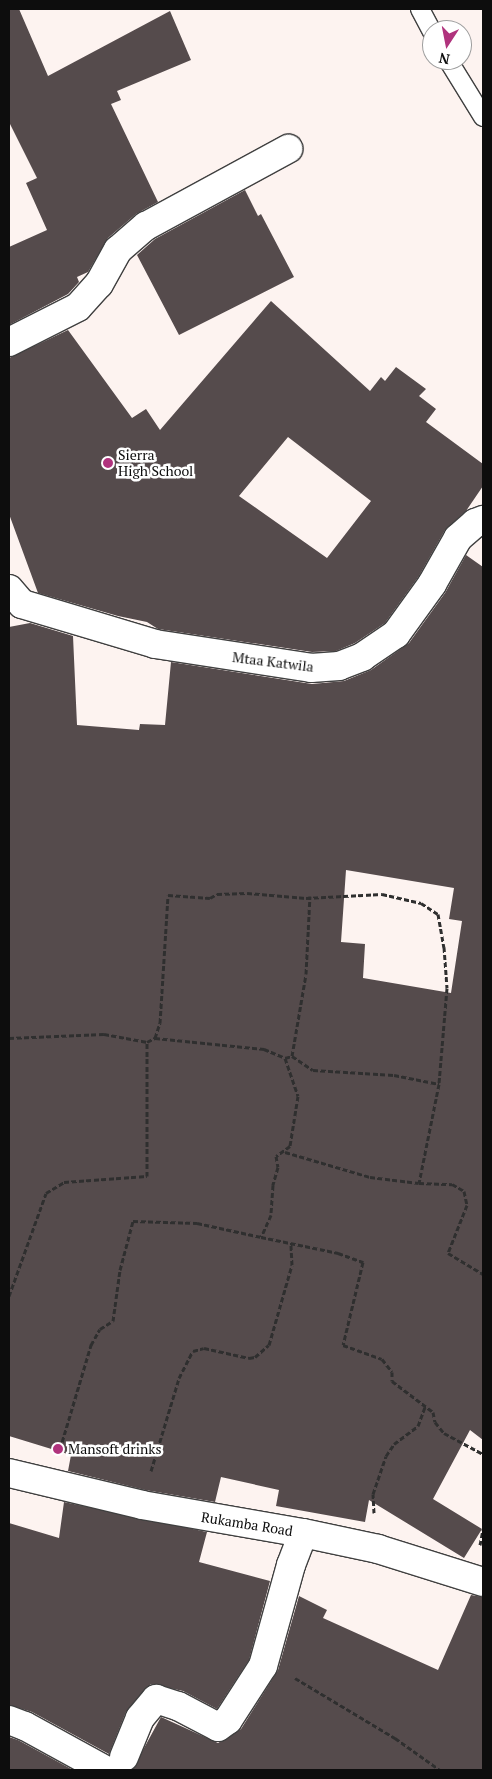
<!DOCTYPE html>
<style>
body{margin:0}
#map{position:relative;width:492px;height:1779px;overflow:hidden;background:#fdf3f0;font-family:"PT Serif",serif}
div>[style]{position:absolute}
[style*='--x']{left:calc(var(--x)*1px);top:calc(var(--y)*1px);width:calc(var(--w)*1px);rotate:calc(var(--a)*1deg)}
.building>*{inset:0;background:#554b4c}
.path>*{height:3px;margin-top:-1.5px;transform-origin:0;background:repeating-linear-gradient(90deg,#2f2f2f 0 5px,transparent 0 7.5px)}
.roads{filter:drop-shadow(1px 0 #404040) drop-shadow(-1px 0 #404040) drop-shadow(0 1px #404040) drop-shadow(0 -1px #404040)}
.service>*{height:18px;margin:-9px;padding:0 9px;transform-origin:9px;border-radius:9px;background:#fff}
.minor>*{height:28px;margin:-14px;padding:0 14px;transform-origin:14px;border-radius:14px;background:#fff}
.dots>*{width:14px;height:14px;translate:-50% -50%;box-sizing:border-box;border:2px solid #fff;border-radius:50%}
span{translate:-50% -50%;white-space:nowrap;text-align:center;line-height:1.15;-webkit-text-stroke:5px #fff;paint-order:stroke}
.poi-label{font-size:14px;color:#0d0d0d}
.left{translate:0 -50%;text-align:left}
.street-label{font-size:14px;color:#0d0d0d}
.frame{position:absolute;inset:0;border:10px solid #0d0d0d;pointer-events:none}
.north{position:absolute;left:422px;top:20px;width:50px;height:50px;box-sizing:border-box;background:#fff;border:1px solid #9e9e9e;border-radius:50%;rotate:191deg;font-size:14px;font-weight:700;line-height:20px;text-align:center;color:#0d0d0d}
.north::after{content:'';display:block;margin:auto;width:18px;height:22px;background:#b0337d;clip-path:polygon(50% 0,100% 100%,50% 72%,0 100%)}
</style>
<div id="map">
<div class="building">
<i style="clip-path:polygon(9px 9px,19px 9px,48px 76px,170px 11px,191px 60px,117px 91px,121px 100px,111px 104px,158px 202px,136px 214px,108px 238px,88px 272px,77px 277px,79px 282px,68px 294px,9px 325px,9px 247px,47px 230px,26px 183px,37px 178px,9px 122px)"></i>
<i style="clip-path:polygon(245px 190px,258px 216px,261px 214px,294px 277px,179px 335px,137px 255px,155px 239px)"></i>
<i style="clip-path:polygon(evenodd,271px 301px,370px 391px,381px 377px,385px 381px,396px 367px,426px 389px,419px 396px,436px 409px,426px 422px,483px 464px,483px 486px,466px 511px,445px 530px,419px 576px,385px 623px,355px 643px,336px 651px,312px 652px,158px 629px,147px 622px,118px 616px,38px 593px,9px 514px,9px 358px,68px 330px,132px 418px,146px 409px,160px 430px,271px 301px,288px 437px,371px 501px,327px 558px,239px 496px,288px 437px)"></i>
<i style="clip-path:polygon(evenodd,466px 555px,483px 567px,483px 1440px,470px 1430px,433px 1499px,482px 1529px,464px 1558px,369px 1500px,365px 1522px,276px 1506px,279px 1490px,221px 1477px,215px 1502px,145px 1490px,68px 1471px,71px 1455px,9px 1436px,9px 627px,30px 623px,73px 636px,77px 725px,139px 730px,140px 724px,165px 725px,171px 662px,312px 684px,344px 681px,371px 670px,409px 643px,445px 593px,466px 555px,346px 870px,454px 888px,449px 919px,462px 921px,451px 993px,363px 978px,365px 944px,341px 942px,346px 870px)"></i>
<i style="clip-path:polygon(64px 1502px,207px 1532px,199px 1562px,270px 1581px,249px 1660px,217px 1709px,183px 1691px,151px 1684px,126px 1712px,109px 1754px,32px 1712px,9px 1705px,9px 1523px,59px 1538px)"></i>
<i style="clip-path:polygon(471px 1595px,483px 1597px,483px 1770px,132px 1770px,161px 1717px,218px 1743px,241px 1729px,278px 1670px,299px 1596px,327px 1610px,323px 1618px,438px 1670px)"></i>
<i style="clip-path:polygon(9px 1737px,18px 1740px,73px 1770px,9px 1770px)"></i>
</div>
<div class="path">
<i style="--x:9;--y:1038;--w:95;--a:-2.4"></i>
<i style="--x:104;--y:1034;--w:44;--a:10.5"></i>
<i style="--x:147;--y:1042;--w:9;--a:-27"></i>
<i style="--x:155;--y:1038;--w:110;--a:5.8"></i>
<i style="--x:264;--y:1049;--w:23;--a:23"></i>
<i style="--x:285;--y:1058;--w:7;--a:-16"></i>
<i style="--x:292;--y:1056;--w:25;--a:34"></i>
<i style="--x:313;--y:1070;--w:81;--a:3.5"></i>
<i style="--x:394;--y:1075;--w:46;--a:11.3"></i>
<i style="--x:439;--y:1084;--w:101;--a:101.4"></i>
<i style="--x:419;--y:1183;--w:33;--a:2"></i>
<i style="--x:452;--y:1184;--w:14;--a:30"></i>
<i style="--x:464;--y:1191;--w:14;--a:78"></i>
<i style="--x:467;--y:1205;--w:52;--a:111.6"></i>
<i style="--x:448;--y:1253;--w:41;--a:31"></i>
<i style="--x:155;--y:1038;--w:16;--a:-72"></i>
<i style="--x:160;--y:1023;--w:128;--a:-86.4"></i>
<i style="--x:168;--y:895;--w:42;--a:4.1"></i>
<i style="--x:210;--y:898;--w:8;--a:-30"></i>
<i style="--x:217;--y:894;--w:30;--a:-2"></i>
<i style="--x:247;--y:893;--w:59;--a:4.8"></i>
<i style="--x:306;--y:898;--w:76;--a:-3"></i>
<i style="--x:382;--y:894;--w:40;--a:13"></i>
<i style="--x:421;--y:903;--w:20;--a:33"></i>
<i style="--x:438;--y:914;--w:34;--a:80"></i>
<i style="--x:444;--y:947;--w:41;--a:85.8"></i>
<i style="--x:447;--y:988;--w:96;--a:94.8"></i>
<i style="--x:292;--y:1056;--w:83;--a:-80.3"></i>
<i style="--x:306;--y:974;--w:78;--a:-87.1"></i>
<i style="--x:285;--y:1058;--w:40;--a:71.1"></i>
<i style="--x:298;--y:1096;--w:51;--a:99.1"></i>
<i style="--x:290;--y:1146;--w:17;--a:144"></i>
<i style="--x:276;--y:1156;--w:11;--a:80"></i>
<i style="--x:278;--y:1167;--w:19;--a:106"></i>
<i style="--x:273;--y:1185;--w:30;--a:94"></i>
<i style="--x:271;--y:1215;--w:24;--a:114"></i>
<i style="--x:261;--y:1237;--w:79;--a:11.7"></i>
<i style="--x:338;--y:1253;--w:27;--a:20"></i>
<i style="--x:363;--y:1262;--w:85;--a:103.5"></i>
<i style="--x:343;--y:1345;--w:41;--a:19.7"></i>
<i style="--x:382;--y:1359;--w:16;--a:52"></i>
<i style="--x:392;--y:1372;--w:9;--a:90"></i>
<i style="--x:392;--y:1381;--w:51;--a:37.1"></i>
<i style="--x:433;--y:1412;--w:10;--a:79"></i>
<i style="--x:435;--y:1422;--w:14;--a:51"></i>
<i style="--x:444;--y:1433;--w:44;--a:28.3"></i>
<i style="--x:285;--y:1152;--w:89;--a:16.4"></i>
<i style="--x:370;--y:1177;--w:49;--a:7"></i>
<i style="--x:9;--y:1296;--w:109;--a:-70.2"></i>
<i style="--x:46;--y:1193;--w:21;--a:-31"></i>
<i style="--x:64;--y:1182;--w:83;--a:-4.1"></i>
<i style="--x:147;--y:1176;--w:134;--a:-90"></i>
<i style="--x:60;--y:1449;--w:109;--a:-73.4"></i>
<i style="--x:91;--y:1345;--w:18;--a:-61"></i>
<i style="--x:100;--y:1329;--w:15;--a:-32"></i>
<i style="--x:113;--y:1321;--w:51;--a:-82.2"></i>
<i style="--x:120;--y:1270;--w:51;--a:-75.1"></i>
<i style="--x:133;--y:1221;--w:64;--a:1.8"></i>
<i style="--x:197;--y:1223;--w:66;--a:12.3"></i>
<i style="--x:151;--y:1471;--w:97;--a:-73.2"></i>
<i style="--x:179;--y:1378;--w:30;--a:-63"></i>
<i style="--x:193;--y:1351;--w:11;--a:-15"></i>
<i style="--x:204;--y:1348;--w:46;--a:12.5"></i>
<i style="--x:249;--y:1358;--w:6;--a:-9"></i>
<i style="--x:255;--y:1357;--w:18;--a:-41"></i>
<i style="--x:269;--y:1345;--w:83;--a:-74"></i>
<i style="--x:292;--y:1265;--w:21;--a:-93"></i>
<i style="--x:374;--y:1513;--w:19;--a:-93"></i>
<i style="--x:373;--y:1494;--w:40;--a:-71.1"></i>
<i style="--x:386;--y:1456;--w:14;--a:-56"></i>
<i style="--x:394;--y:1444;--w:30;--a:-37"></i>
<i style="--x:418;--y:1426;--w:20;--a:-70"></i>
<i style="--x:480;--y:1545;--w:15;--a:-79"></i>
<i style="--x:295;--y:1678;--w:117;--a:31"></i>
<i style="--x:395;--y:1738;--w:55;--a:35.4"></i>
</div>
<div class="roads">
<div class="service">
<i style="--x:420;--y:9;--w:26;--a:62"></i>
<i style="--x:448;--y:60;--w:67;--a:58.4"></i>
</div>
<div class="minor">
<i style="--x:9;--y:342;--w:77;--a:-26.9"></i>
<i style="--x:78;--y:307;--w:31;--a:-48"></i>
<i style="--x:99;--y:284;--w:39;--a:-61"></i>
<i style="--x:118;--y:250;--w:37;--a:-41"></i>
<i style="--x:146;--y:226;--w:162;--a:-28.5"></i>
<i style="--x:9;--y:589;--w:20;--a:49"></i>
<i style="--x:22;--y:604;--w:139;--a:16.7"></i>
<i style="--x:155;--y:644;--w:158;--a:8.7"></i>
<i style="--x:311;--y:668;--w:28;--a:-4"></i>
<i style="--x:339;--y:666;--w:25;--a:-21"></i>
<i style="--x:362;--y:657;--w:41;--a:-34.1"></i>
<i style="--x:396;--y:634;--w:62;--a:-54.2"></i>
<i style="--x:432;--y:584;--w:53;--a:-60.5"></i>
<i style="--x:458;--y:538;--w:23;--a:-41"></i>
<i style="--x:475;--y:523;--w:9;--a:-21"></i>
<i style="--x:9;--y:1473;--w:137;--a:13.5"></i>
<i style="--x:142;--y:1505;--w:163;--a:9.9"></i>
<i style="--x:303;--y:1533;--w:77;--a:12"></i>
<i style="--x:378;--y:1549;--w:110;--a:17.4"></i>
<i style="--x:9;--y:1720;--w:17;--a:21"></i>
<i style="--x:25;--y:1726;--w:91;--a:28.8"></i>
<i style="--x:124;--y:1757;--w:42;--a:-67.7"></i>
<i style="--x:140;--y:1718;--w:25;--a:-50"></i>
<i style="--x:156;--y:1699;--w:23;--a:18"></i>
<i style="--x:178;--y:1706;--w:45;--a:27.7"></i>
<i style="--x:218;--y:1727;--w:12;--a:-35"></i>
<i style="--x:228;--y:1720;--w:64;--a:-57.1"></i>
<i style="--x:263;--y:1666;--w:105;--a:-74.5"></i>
<i style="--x:291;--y:1565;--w:34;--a:-69"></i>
</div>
</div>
<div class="dots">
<i style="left:108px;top:463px;background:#b0337d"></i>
<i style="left:58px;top:1449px;background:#b0337d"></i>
</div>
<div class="poi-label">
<span class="left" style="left:118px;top:463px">Sierra<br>High School</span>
<span class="left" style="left:68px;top:1449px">Mansoft drinks</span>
</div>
<div class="street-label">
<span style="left:273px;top:662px;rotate:7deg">Mtaa Katwila</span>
<span style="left:247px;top:1524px;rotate:9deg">Rukamba Road</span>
</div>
<div class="frame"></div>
<div class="north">N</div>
</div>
